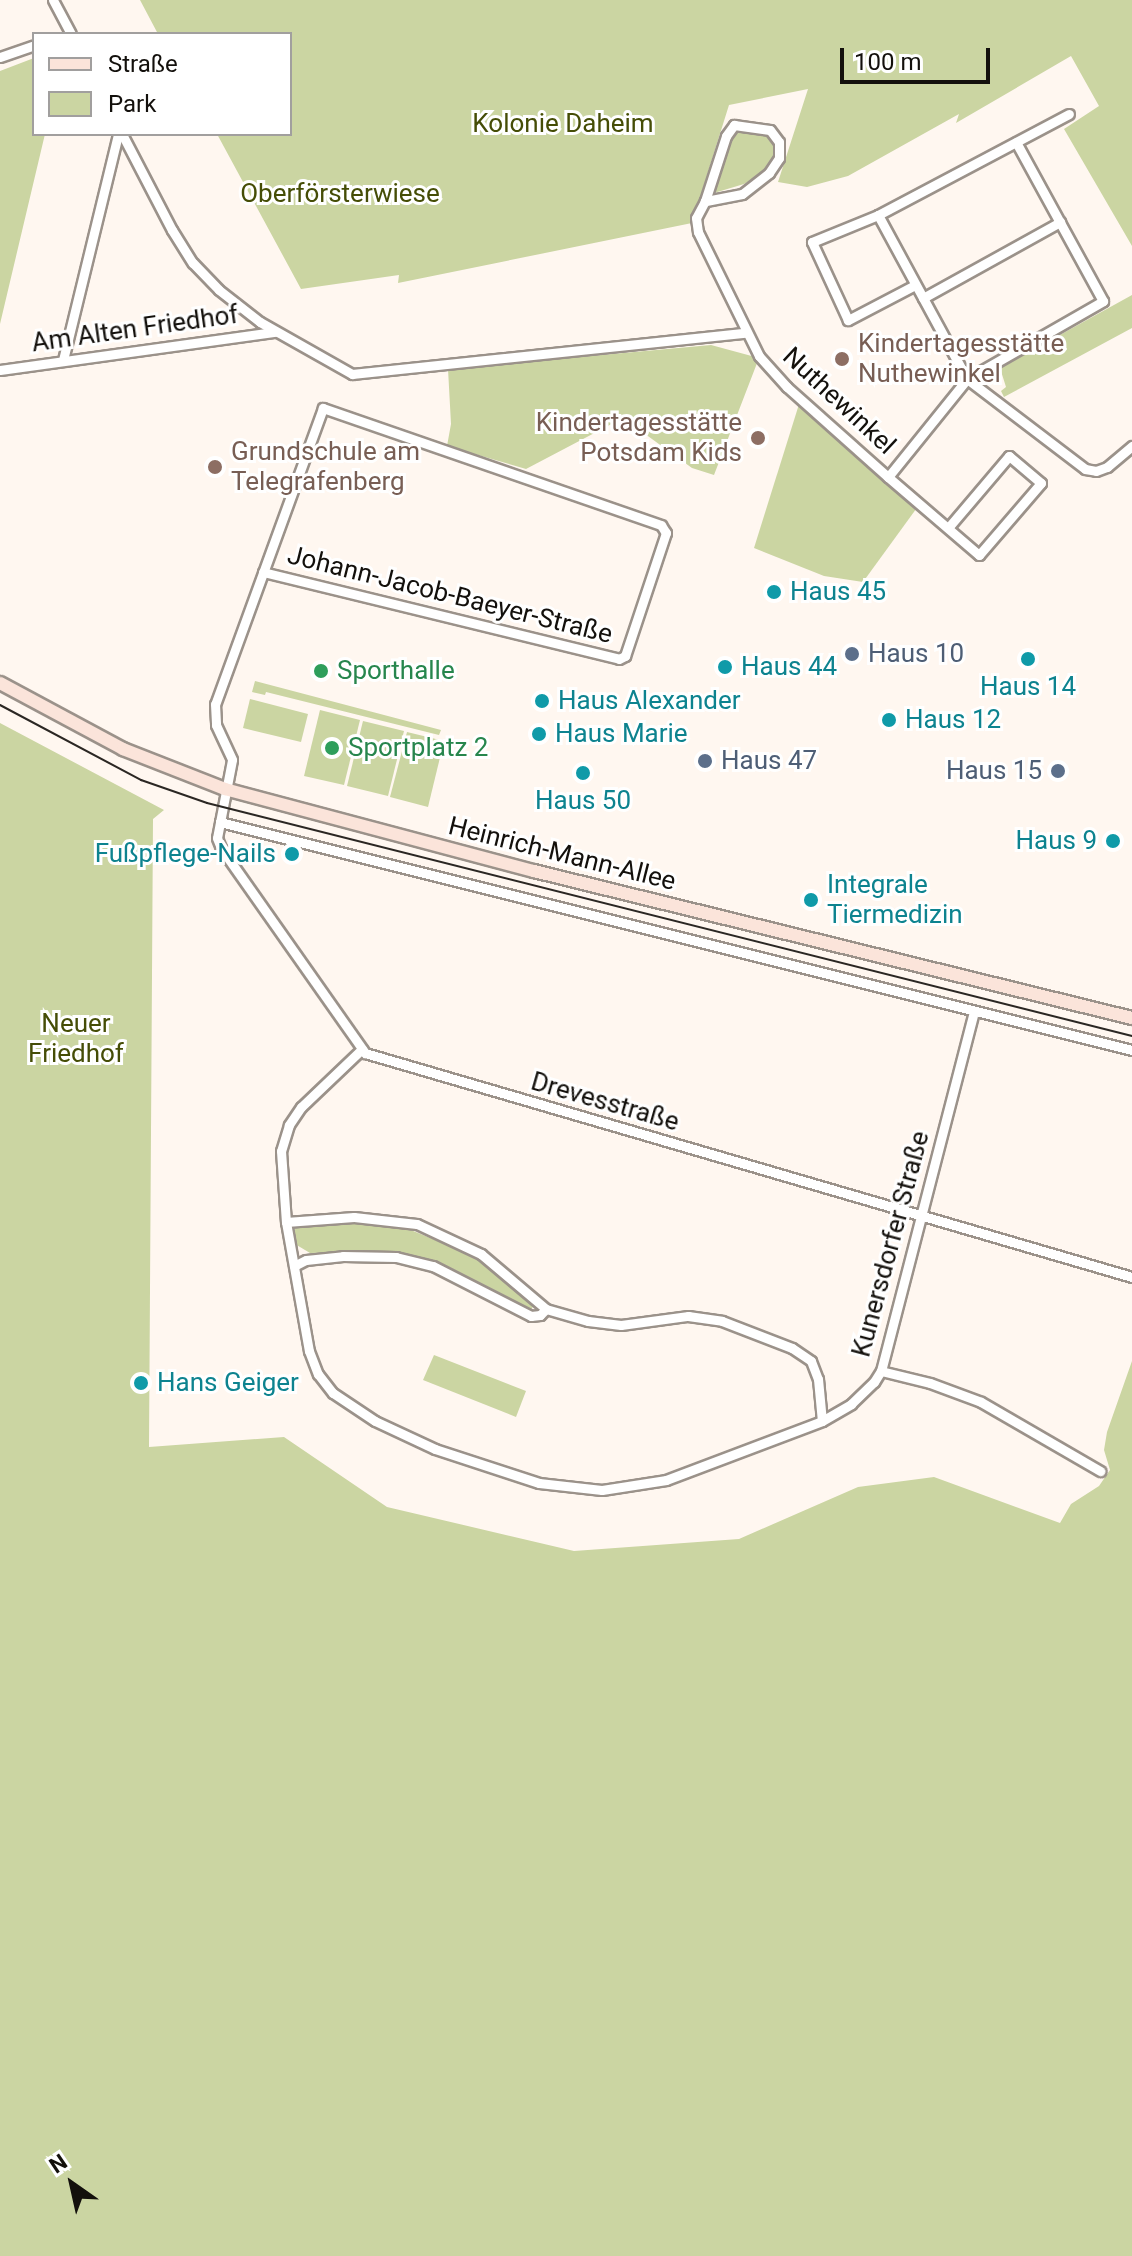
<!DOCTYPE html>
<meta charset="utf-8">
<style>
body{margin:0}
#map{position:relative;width:1132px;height:2256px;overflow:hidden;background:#fff7f0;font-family:Roboto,sans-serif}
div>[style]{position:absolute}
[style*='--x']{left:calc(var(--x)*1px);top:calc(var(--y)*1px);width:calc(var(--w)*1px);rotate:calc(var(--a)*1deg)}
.green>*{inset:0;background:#cbd5a2}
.roads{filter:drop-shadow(2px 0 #9b928a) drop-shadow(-2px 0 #9b928a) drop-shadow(0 2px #9b928a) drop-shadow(0 -2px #9b928a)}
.minor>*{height:9px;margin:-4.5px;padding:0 4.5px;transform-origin:4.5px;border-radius:4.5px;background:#fff}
.secondary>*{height:12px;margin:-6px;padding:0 6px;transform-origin:6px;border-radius:6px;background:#fbe4da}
.tram>*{height:2px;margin:-1px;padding:0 1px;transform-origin:1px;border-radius:1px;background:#2b2723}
.dots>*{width:22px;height:22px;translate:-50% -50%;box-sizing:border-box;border:4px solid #fff;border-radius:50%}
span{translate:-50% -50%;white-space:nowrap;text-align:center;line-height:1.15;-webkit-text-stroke:6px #fff;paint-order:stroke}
.park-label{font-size:26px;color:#454d06}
.street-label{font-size:26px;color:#13100c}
.education-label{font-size:26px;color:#785e54}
.left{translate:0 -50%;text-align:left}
.right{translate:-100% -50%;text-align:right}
.culture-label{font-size:26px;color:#0d838f}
.service-label{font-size:26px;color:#4e5e75}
.leisure-label{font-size:26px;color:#27864d}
.legend{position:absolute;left:32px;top:32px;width:260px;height:104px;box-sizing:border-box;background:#fff;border:2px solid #a19f9e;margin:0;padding:10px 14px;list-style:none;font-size:24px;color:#13100c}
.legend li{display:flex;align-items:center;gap:16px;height:40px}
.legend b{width:40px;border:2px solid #a19f9e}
.north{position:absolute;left:32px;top:2144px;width:80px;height:80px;-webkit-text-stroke:6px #fff;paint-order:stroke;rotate:326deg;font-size:22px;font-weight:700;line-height:32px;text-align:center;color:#13100c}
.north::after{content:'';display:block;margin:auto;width:28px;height:36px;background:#13100c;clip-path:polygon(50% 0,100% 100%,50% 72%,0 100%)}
.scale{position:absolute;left:840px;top:48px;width:150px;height:36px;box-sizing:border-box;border:4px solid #13100c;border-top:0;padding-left:10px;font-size:24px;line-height:28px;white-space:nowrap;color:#13100c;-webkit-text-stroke:6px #fff;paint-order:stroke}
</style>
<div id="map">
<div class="green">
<i style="clip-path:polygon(140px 0,1132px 0,1132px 246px,1064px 129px,1099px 106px,1071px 56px,956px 123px,959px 114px,848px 176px,807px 187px,778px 182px,808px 89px,729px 105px,692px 223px,398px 283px,399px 275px,301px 289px,217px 134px,290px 134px,290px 34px,158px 34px)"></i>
<i style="clip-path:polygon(34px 58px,34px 134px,45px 134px,0 324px,0 71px)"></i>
<i style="clip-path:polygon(753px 130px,765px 132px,774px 144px,774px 156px,763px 173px,744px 184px,714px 193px,727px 143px,736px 133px)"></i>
<i style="clip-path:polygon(1132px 295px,1132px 328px,1004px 397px,1001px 391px,1006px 387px,1000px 368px)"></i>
<i style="clip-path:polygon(711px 345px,759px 358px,714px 475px,692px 468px,623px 418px,526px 469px,447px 446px,451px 424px,448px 369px)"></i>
<i style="clip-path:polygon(800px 401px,919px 505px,863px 582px,824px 576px,754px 548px)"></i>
<i style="clip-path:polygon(255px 681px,441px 730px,439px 735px,266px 692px,265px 695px,252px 692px)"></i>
<i style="clip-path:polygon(250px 699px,308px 714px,301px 742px,243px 728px)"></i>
<i style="clip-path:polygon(320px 710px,360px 720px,344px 785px,304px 776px)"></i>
<i style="clip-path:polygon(363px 721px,404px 731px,388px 796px,347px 786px)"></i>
<i style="clip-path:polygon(0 723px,164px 810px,153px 819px,149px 1447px,284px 1437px,387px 1507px,574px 1551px,739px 1539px,858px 1487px,934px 1477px,1060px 1523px,1071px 1504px,1099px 1486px,1110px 1470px,1104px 1450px,1107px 1432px,1132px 1361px,1132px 2256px,0 2256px)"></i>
<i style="clip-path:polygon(407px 732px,444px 741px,428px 807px,390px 797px)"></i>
<i style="clip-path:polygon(353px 1220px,396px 1224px,477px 1257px,535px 1303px,531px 1310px,431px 1261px,355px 1252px,310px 1253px,295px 1244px,293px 1233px,297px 1225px)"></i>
<i style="clip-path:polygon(434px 1355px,526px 1391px,516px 1417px,423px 1380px)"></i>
</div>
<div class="roads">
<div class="minor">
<i style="--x:53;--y:0;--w:38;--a:62"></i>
<i style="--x:0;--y:57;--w:36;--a:-19"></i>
<i style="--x:122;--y:134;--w:108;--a:62.5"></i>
<i style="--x:172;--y:230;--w:39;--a:58"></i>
<i style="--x:193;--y:263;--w:37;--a:46"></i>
<i style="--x:219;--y:290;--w:52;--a:38"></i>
<i style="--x:260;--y:322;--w:106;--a:29.5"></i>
<i style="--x:352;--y:374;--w:395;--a:-6"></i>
<i style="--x:705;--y:201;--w:68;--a:-72.1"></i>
<i style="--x:726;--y:136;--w:14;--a:-54"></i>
<i style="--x:734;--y:125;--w:36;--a:8"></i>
<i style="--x:770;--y:130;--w:15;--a:53"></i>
<i style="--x:779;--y:142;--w:16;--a:90"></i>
<i style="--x:779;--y:158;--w:18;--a:124"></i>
<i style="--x:769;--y:173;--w:34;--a:142"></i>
<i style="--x:742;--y:194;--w:38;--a:169"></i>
<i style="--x:705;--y:201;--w:19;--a:118"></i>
<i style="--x:696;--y:218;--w:14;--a:82"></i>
<i style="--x:698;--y:232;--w:138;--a:63.8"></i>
<i style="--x:759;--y:356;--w:42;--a:47.9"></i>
<i style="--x:787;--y:387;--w:135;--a:41.7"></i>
<i style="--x:888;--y:477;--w:120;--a:40.6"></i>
<i style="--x:979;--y:555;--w:95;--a:-49.3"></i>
<i style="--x:1041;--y:483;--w:42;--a:-139.8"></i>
<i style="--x:1009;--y:456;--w:94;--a:130.3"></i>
<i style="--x:878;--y:215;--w:187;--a:61.5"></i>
<i style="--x:967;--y:379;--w:148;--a:37.3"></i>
<i style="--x:1085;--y:469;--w:11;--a:10"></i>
<i style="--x:1096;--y:471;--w:12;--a:-20"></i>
<i style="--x:1107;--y:467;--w:33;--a:-40"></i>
<i style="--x:915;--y:285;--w:76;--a:152.4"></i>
<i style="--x:848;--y:320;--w:86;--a:-114.8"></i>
<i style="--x:812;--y:242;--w:71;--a:-22.2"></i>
<i style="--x:878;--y:215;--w:216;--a:-27.9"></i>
<i style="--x:923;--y:298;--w:157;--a:-29"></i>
<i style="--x:63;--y:360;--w:233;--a:-76.3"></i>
<i style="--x:0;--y:370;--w:278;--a:-7.9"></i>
<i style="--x:888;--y:477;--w:126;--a:-51.1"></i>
<i style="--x:967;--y:379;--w:157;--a:-29.8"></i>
<i style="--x:1103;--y:301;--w:181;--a:-118.7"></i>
<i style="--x:263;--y:572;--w:366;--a:13.7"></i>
<i style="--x:619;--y:659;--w:7;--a:-27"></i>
<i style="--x:625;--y:656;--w:130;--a:-71.6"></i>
<i style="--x:666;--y:533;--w:9;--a:-122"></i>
<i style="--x:661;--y:525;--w:358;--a:-160.9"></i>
<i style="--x:323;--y:408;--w:315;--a:110"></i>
<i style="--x:215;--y:704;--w:21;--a:87"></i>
<i style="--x:216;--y:725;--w:38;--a:65"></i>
<i style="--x:232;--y:760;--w:79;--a:100.9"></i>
<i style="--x:217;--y:838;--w:11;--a:68"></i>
<i style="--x:221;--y:848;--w:251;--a:54.9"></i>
<i style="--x:365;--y:1053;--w:799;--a:16.28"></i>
<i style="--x:220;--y:822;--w:940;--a:14.04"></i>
<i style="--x:362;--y:1049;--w:84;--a:136.4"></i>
<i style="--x:301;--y:1107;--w:22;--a:124"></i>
<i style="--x:289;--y:1125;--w:27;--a:107"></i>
<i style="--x:281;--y:1151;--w:71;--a:86"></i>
<i style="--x:286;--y:1222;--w:131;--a:79.9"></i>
<i style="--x:309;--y:1351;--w:25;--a:69"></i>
<i style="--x:318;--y:1374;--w:24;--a:52"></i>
<i style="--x:333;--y:1393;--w:50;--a:33.7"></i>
<i style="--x:375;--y:1421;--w:66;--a:25"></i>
<i style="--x:435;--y:1449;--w:109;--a:18.1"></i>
<i style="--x:539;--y:1483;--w:63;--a:6.3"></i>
<i style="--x:602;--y:1490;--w:65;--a:-8.9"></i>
<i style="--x:666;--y:1480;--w:167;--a:-20.7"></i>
<i style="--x:822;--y:1421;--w:34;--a:-30"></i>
<i style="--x:851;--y:1404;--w:32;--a:-44"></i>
<i style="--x:874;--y:1382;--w:13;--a:-58"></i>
<i style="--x:881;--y:1371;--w:372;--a:-75.5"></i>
<i style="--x:286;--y:1222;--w:68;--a:-4.2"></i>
<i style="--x:354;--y:1217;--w:63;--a:6.3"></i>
<i style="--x:417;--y:1224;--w:71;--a:25.1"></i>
<i style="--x:481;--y:1254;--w:85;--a:40.2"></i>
<i style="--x:546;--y:1309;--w:44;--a:15.9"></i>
<i style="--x:588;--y:1321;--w:33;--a:7"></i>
<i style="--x:621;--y:1325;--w:68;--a:-7.7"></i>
<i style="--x:688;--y:1316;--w:34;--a:8"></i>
<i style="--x:722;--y:1321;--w:75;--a:21.1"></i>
<i style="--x:792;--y:1348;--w:23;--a:34"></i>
<i style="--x:811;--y:1361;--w:19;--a:69"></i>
<i style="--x:818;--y:1379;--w:42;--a:84.6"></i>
<i style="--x:294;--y:1266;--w:13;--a:-27"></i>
<i style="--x:306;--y:1260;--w:37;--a:-6"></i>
<i style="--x:343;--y:1256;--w:53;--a:1.1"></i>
<i style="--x:396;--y:1257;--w:38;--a:14"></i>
<i style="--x:433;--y:1266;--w:110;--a:27"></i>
<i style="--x:531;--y:1316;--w:9;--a:-6"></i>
<i style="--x:540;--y:1315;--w:8;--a:-45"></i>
<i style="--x:881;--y:1371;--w:50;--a:13.8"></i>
<i style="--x:930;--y:1383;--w:54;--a:20.4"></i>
<i style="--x:981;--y:1402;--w:138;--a:30.1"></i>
</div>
<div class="secondary">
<i style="--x:0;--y:683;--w:140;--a:28.2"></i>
<i style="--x:123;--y:749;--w:110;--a:21.4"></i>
<i style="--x:225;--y:789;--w:320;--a:14.9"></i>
<i style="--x:534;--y:871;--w:616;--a:13.81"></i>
</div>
</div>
<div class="tram">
<i style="--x:0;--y:705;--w:160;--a:28"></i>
<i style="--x:141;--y:780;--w:70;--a:19.2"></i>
<i style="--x:207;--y:803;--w:954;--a:14.14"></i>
</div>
<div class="dots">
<i style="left:842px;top:359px;background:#8d6e63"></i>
<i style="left:758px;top:438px;background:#8d6e63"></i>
<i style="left:215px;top:467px;background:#8d6e63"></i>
<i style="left:774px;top:592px;background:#0f9aa8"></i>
<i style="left:852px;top:654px;background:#5c6f8a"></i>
<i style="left:1028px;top:659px;background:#0f9aa8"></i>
<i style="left:725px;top:667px;background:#0f9aa8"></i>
<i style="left:321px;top:671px;background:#2e9e5b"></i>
<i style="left:542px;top:701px;background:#0f9aa8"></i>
<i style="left:889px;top:720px;background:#0f9aa8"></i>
<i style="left:539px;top:734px;background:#0f9aa8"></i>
<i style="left:332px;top:748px;background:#2e9e5b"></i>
<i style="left:705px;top:761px;background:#5c6f8a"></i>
<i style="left:1058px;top:771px;background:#5c6f8a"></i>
<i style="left:583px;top:773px;background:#0f9aa8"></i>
<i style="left:1113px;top:841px;background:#0f9aa8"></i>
<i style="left:292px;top:854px;background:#0f9aa8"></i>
<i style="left:811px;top:900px;background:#0f9aa8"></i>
<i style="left:141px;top:1383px;background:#0f9aa8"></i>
</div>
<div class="park-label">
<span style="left:563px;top:124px">Kolonie Daheim</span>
<span style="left:340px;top:194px">Oberförsterwiese</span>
<span style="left:76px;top:1039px">Neuer<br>Friedhof</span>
</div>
<div class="street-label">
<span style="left:135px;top:329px;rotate:-8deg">Am Alten Friedhof</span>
<span style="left:839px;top:401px;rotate:43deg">Nuthewinkel</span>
<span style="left:450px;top:595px;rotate:14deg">Johann-Jacob-Baeyer-Straße</span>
<span style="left:562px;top:854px;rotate:14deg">Heinrich-Mann-Allee</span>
<span style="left:605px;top:1102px;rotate:16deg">Drevesstraße</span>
<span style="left:891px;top:1244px;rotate:-75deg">Kunersdorfer Straße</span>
</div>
<div class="education-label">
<span class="left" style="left:858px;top:359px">Kindertagesstätte<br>Nuthewinkel</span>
<span class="right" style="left:742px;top:438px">Kindertagesstätte<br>Potsdam Kids</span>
<span class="left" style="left:231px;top:467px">Grundschule am<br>Telegrafenberg</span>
</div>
<div class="culture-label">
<span class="left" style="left:790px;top:592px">Haus 45</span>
<span class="left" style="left:741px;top:667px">Haus 44</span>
<span style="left:1028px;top:687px">Haus 14</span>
<span class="left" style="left:558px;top:701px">Haus Alexander</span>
<span class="left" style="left:905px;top:720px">Haus 12</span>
<span class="left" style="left:555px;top:734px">Haus Marie</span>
<span style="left:583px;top:801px">Haus 50</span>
<span class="right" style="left:1097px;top:841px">Haus 9</span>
<span class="right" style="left:276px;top:854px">Fußpflege-Nails</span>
<span class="left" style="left:827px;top:900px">Integrale<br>Tiermedizin</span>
<span class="left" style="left:157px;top:1383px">Hans Geiger</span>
</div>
<div class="service-label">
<span class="left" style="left:868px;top:654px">Haus 10</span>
<span class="left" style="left:721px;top:761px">Haus 47</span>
<span class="right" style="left:1042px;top:771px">Haus 15</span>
</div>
<div class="leisure-label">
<span class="left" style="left:337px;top:671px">Sporthalle</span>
<span class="left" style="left:348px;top:748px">Sportplatz 2</span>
</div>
<ul class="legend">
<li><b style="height:10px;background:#fbe4da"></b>Straße</li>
<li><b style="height:22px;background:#cbd5a2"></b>Park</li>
</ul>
<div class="north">N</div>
<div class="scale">100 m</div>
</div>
